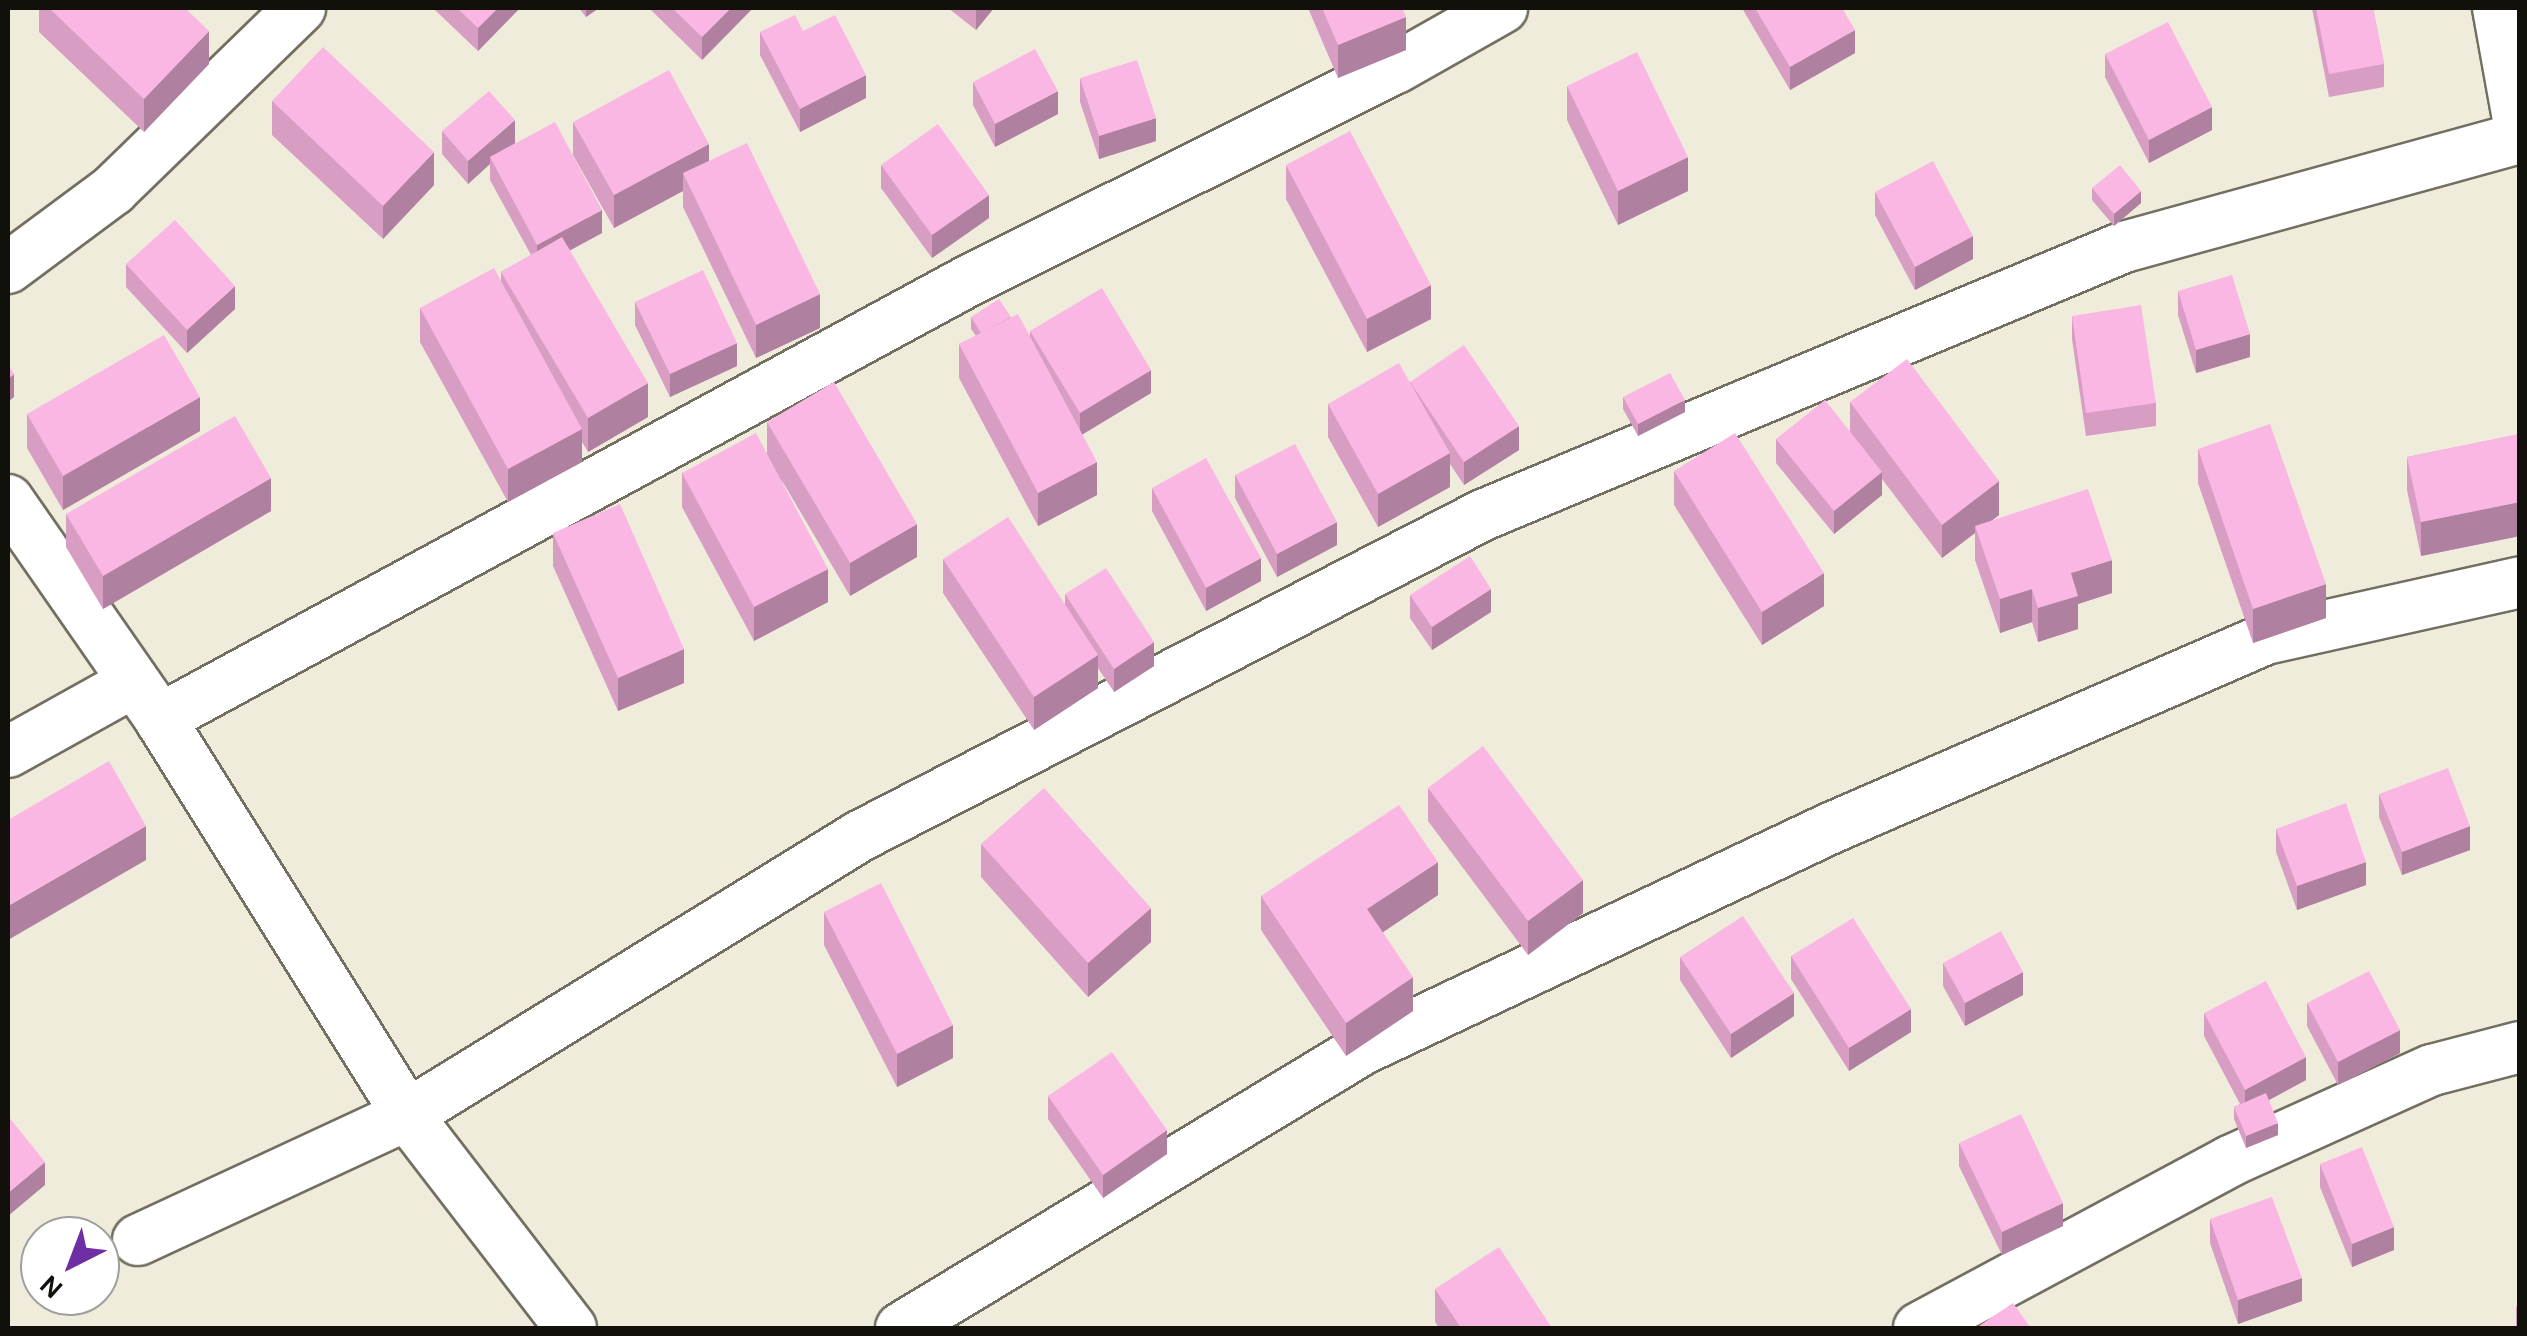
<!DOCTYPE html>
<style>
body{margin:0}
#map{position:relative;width:2527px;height:1336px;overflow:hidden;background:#efecdc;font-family:Karla,sans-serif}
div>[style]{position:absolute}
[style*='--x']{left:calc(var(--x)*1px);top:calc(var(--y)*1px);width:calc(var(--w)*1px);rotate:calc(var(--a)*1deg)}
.roads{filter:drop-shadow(2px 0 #726f61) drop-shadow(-2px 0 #726f61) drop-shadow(0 2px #726f61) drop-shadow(0 -2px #726f61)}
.minor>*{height:50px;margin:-25px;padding:0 25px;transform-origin:25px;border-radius:25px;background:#fff}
.wall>*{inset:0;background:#d79dc3}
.shaded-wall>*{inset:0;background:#af809f}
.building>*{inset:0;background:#fab7e3}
span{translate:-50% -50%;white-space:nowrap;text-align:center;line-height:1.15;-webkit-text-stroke:9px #fff;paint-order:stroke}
.frame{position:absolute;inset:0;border:10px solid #11100b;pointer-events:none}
.north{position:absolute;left:20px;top:1216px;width:100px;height:100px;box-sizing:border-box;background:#fff;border:2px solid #a09f9d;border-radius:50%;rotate:222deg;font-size:28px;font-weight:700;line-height:40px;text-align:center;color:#11100b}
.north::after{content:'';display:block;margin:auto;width:35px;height:45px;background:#6f2fa4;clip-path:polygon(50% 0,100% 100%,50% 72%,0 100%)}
</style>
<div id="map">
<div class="roads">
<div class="minor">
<i style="--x:2498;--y:8;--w:124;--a:79.8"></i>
<i style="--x:8;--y:268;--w:131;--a:-36.6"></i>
<i style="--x:113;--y:190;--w:261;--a:-44.2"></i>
<i style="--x:8;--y:500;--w:267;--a:55.2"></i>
<i style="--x:160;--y:719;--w:467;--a:58"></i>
<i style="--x:407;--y:1115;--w:269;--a:52.4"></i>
<i style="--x:160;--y:719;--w:921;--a:-28.46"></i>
<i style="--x:970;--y:280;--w:476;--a:-26.5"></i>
<i style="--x:1396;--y:68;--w:122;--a:-29.5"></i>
<i style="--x:8;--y:752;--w:144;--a:-29.1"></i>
<i style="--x:138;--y:1240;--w:297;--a:-24.9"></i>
<i style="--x:407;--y:1115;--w:532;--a:-31.63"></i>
<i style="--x:860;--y:836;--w:701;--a:-27.26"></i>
<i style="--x:1483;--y:515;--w:695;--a:-22.69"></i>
<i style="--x:2124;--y:247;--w:411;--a:-15.4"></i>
<i style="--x:901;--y:1328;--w:540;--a:-31.13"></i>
<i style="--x:1363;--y:1049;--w:518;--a:-25.28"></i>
<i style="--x:1831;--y:828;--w:474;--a:-23.5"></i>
<i style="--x:2266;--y:639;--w:260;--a:-12.6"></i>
<i style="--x:1919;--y:1328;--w:353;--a:-28.2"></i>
<i style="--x:2230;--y:1161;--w:222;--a:-24.3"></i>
<i style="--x:2432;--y:1070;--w:91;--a:-14.6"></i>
</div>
</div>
<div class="wall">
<i style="clip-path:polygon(39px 8px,185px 8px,209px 64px,144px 132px,39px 32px)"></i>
<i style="clip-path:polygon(435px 8px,520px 8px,478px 51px,435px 10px)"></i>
<i style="clip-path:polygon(579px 8px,599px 8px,586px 17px)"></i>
<i style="clip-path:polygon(651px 8px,753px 8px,702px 60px,651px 10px)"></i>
<i style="clip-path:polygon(948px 8px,994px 8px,976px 30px)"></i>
<i style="clip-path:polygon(1308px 8px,1402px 8px,1406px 50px,1338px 78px)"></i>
<i style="clip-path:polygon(1742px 8px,1842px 8px,1855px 53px,1790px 90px)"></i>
<i style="clip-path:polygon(2312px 8px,2373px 8px,2384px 64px,2384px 87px,2329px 97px)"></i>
<i style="clip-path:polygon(803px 31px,866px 98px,800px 132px,760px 55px,760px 32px)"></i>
<i style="clip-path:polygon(2105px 54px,2212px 130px,2149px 163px,2105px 77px)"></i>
<i style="clip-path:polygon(1080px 78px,1156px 141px,1099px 159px,1080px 102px)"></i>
<i style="clip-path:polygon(973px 82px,1058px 114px,995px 147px,973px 105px)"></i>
<i style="clip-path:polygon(1567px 86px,1688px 191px,1618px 225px,1567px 120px)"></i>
<i style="clip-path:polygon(272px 101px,434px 185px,383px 239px,272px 135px)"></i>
<i style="clip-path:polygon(573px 122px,709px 161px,820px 328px,756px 358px,683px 207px,683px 191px,614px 228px,573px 155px)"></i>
<i style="clip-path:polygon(442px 131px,515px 143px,602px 233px,569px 251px,648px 417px,588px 452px,582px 442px,582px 462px,508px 502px,420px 342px,420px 308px,501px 282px,501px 272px,531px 255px,490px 180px,490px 164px,468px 184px,442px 154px)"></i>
<i style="clip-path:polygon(881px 165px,989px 218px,932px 258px,881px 188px)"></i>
<i style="clip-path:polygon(1286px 165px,1431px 319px,1367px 352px,1286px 199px)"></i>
<i style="clip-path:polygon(2092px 188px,2141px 203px,2114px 226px,2092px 200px)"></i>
<i style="clip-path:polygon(1875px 192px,1973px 259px,1915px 290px,1875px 215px)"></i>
<i style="clip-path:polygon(126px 264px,235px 309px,187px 353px,126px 287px)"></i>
<i style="clip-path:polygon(2178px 291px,2250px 357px,2196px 373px,2178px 315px)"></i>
<i style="clip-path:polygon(635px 302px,737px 366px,670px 397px,635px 325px)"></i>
<i style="clip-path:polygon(2072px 316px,2156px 403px,2156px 426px,2086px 436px,2072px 339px)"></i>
<i style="clip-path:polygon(971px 317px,1011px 317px,1030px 336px,1030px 331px,1151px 393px,1082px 434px,1097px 495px,1038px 526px,959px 378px,959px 344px,976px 336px,971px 329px)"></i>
<i style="clip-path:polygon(1410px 382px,1519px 450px,1464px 485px,1450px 464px,1450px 487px,1378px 527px,1328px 437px,1328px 404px)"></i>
<i style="clip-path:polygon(1623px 397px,1685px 412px,1638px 436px,1623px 409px)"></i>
<i style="clip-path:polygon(1850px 402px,1999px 515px,1991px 521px,2112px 593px,2078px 604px,2078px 629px,2038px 642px,2032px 622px,2000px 633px,1975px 560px,1975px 533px,1942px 558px,1882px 479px,1882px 495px,1834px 534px,1776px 463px,1776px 439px,1850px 431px)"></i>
<i style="clip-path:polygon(27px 414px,200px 431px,63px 510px,27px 448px)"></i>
<i style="clip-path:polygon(767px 422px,917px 557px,850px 596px,781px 479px,828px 602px,754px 641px,682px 507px,682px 473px,767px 453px)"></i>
<i style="clip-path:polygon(2520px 434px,2520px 536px,2421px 556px,2407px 490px,2407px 457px)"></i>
<i style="clip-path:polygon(2198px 449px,2326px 618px,2253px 643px,2198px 483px)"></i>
<i style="clip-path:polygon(1674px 471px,1824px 606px,1762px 645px,1674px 505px)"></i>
<i style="clip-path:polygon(1235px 475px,1337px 545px,1277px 577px,1235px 498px)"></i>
<i style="clip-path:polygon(1152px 488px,1261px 581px,1206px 611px,1152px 511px)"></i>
<i style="clip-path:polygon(271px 511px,103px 609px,66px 547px,66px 514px)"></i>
<i style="clip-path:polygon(553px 533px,684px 683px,618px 711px,553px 566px)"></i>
<i style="clip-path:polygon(943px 559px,1065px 604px,1065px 594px,1154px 666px,1114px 692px,1098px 668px,1098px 688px,1034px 730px,943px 593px)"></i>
<i style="clip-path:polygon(1410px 595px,1491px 612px,1432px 650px,1410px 618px)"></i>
<i style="clip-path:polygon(1428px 788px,1583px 913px,1528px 955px,1428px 821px)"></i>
<i style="clip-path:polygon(2379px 794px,2470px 850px,2402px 875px,2379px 817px)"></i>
<i style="clip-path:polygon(2276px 829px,2366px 885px,2297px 910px,2276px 852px)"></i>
<i style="clip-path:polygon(981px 844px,1151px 942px,1088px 997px,981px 877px)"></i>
<i style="clip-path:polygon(1438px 895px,1383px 932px,1413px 1011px,1346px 1056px,1261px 930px,1261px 896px)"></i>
<i style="clip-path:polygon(824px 912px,953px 1058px,897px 1087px,824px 945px)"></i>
<i style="clip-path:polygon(1791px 956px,1911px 1032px,1849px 1071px,1791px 979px)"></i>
<i style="clip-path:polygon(1680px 957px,1794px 1016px,1731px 1058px,1680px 980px)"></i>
<i style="clip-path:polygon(1943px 963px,2023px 995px,1965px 1026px,1943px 986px)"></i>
<i style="clip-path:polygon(2307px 1003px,2400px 1053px,2338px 1085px,2307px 1026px)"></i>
<i style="clip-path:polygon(2204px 1013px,2306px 1080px,2269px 1100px,2278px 1135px,2246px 1148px,2234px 1119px,2234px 1107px,2240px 1104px,2204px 1036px)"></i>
<i style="clip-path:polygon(1048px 1096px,1167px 1154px,1103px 1198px,1048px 1119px)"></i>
<i style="clip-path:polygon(1959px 1143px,2063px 1226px,2002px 1255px,1959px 1166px)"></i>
<i style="clip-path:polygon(2320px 1164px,2394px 1250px,2352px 1267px,2320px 1187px)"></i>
<i style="clip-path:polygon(2210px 1219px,2302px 1301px,2238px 1324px,2210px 1243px)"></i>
<i style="clip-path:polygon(1435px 1289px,1552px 1328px,1439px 1328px,1435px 1322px)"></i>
<i style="clip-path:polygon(2520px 1305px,2520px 1328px,2516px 1328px,2516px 1307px)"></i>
</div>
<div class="shaded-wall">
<i style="clip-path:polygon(498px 8px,520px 8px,478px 51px,478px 28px)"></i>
<i style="clip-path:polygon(586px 8px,599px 8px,586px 17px)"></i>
<i style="clip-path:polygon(731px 8px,753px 8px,702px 60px,702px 37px)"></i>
<i style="clip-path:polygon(976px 8px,994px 8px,976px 30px)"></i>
<i style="clip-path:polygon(1406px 17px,1406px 50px,1338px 78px,1338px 45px)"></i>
<i style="clip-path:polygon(1855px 30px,1855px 53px,1790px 90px,1790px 67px)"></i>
<i style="clip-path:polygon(209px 31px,209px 64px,144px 132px,144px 99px)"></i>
<i style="clip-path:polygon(866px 75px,866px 98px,800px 132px,800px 109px)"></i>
<i style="clip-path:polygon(1058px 91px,1058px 114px,995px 147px,995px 124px)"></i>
<i style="clip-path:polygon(2212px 107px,2212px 130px,2149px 163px,2149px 140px)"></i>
<i style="clip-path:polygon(1156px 118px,1156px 141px,1099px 159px,1099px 136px)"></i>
<i style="clip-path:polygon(515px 120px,515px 143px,490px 157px,490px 164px,468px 184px,468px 161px)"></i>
<i style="clip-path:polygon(709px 144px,709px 177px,683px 173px,683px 191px,614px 228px,614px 195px)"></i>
<i style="clip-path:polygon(434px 152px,434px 185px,383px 239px,383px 206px)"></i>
<i style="clip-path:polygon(1688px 157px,1688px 191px,1618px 225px,1618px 191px)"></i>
<i style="clip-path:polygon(2141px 191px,2141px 203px,2114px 226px,2114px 214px)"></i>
<i style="clip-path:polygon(989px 195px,989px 218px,932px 258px,932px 235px)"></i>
<i style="clip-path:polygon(602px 210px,602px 233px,537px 268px,537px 245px)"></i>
<i style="clip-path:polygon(1973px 236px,1973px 259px,1915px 290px,1915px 267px)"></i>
<i style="clip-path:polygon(1431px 285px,1431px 319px,1367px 352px,1367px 319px)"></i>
<i style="clip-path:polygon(235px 286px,235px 309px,187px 353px,187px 330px)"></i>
<i style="clip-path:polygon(820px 294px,820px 328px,756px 358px,756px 325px)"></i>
<i style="clip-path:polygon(2250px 334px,2250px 357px,2196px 373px,2196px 350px)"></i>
<i style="clip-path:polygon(737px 343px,737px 366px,670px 397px,670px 374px)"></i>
<i style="clip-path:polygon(1151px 370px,1151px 393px,1080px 436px,1080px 413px)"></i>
<i style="clip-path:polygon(14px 374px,14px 397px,8px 402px,8px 379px)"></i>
<i style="clip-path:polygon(648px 383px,648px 417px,588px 452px,588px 418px)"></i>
<i style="clip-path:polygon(200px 397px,200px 431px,63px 510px,63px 476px)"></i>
<i style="clip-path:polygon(1685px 400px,1685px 412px,1638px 436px,1638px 424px)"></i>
<i style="clip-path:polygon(1519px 426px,1519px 450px,1464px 485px,1464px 462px)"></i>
<i style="clip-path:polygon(582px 429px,582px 462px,508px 502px,508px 469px)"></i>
<i style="clip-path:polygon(1450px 453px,1450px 487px,1378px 527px,1378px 494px)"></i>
<i style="clip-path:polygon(1097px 462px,1097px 495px,1038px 526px,1038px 493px)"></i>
<i style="clip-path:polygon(1882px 472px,1882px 495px,1834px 534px,1834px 511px)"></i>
<i style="clip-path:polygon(271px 478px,271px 511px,103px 609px,103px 576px)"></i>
<i style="clip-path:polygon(1999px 481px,1999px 515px,1977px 532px,1975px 526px,1975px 533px,1942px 558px,1942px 525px)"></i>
<i style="clip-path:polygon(2520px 502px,2520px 536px,2421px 556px,2421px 522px)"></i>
<i style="clip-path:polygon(1337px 522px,1337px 545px,1277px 577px,1277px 554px)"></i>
<i style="clip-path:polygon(917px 524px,917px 557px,850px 596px,850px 563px)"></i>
<i style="clip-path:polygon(1261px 558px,1261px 581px,1206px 611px,1206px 588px)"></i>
<i style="clip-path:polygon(2112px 560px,2112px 593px,2078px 604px,2078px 629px,2038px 642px,2038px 608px,2071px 573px)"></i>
<i style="clip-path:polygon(828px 569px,828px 602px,754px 641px,754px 607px)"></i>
<i style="clip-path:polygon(1824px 573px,1824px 606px,1762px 645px,1762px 612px)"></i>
<i style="clip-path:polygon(2326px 584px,2326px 618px,2253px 643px,2253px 609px)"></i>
<i style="clip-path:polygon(1491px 589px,1491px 612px,1432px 650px,1432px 627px)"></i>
<i style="clip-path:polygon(2032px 589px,2032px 622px,2000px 633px,2000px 599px)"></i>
<i style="clip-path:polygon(1154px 642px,1154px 666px,1114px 692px,1114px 669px)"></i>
<i style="clip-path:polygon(684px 649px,684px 683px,618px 711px,618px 678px)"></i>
<i style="clip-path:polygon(1098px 655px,1098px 688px,1034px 730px,1034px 697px)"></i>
<i style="clip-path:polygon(146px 826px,146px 860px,8px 940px,8px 906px)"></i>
<i style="clip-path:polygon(2470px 826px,2470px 850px,2402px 875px,2402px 852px)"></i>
<i style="clip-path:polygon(1438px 862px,1438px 895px,1367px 943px,1367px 909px)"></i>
<i style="clip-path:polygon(2366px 862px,2366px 885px,2297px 910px,2297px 886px)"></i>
<i style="clip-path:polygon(1583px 880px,1583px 913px,1528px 955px,1528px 921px)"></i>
<i style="clip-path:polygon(1151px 908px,1151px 942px,1088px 997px,1088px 963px)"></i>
<i style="clip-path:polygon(2023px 972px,2023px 995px,1965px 1026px,1965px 1003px)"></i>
<i style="clip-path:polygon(1413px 977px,1413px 1011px,1346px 1056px,1346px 1023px)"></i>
<i style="clip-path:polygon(1794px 993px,1794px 1016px,1731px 1058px,1731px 1034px)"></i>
<i style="clip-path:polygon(1911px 1009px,1911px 1032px,1849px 1071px,1849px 1048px)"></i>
<i style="clip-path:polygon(953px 1025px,953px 1058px,897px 1087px,897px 1054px)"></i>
<i style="clip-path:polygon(2400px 1030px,2400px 1053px,2338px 1085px,2338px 1062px)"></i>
<i style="clip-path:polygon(2306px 1057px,2306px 1080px,2245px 1113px,2245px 1090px)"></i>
<i style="clip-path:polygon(2278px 1123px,2278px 1135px,2246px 1148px,2246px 1136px)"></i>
<i style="clip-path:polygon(1167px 1130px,1167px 1154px,1103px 1198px,1103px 1175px)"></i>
<i style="clip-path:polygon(45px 1162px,45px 1185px,8px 1216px,8px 1193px)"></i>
<i style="clip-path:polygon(2063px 1203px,2063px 1226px,2002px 1255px,2002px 1232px)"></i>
<i style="clip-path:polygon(2394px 1227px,2394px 1250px,2352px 1267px,2352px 1244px)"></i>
<i style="clip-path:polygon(2302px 1278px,2302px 1301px,2238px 1324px,2238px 1300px)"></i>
</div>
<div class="building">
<i style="clip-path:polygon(49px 8px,185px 8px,209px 31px,144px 99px)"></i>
<i style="clip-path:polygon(457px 8px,498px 8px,478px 28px)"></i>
<i style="clip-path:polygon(672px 8px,731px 8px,702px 37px)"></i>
<i style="clip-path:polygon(1322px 8px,1402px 8px,1406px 17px,1338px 45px)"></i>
<i style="clip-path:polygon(1755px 8px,1842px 8px,1855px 30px,1790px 67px)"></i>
<i style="clip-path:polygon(2316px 8px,2373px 8px,2384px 64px,2329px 74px)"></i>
<i style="clip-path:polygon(795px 15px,803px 31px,835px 15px,866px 75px,800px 109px,760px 32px)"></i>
<i style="clip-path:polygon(2168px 22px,2212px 107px,2149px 140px,2105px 54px)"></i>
<i style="clip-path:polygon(323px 47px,434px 152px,383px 206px,272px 101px)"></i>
<i style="clip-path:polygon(1035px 49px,1058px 91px,995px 124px,973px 82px)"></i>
<i style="clip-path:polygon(1637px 52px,1688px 157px,1618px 191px,1567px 86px)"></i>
<i style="clip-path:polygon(1137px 60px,1156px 118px,1099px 136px,1080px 78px)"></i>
<i style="clip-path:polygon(669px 70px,709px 144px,614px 195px,573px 122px)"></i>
<i style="clip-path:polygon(489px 91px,515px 120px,468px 161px,442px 131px)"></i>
<i style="clip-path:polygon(555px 122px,602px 210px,537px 245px,490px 157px)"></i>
<i style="clip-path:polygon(938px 124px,989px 195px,932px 235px,881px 165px)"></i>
<i style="clip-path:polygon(1350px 131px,1431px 285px,1367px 319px,1286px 165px)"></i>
<i style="clip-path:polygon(747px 143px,820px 294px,756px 325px,683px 173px)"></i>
<i style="clip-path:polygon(1933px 161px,1973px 236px,1915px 267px,1875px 192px)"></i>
<i style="clip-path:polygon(2120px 165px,2141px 191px,2114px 214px,2092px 188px)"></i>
<i style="clip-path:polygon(175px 220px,235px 286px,187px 330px,126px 264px)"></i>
<i style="clip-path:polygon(562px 237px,648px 383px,588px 418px,501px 272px)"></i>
<i style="clip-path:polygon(494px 268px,582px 429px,508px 469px,420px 308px)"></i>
<i style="clip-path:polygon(703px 270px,737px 343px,670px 374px,635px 302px)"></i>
<i style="clip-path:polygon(2232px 275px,2250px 334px,2196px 350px,2178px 291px)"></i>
<i style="clip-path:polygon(1102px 288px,1151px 370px,1080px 413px,1030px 331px)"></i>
<i style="clip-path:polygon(999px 299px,1011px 317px,981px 333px,971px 317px)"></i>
<i style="clip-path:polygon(2141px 305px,2156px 403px,2086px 413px,2072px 316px)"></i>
<i style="clip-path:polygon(1018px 314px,1097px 462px,1038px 493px,959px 344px)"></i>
<i style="clip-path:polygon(164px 335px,200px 397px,63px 476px,27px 414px)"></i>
<i style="clip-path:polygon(1464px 345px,1519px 426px,1464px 462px,1410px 382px)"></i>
<i style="clip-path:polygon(1907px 359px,1999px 481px,1942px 525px,1850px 402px)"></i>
<i style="clip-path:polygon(1399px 363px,1450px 453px,1378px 494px,1328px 404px)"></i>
<i style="clip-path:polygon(8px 364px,14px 374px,8px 379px)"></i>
<i style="clip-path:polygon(1670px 373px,1685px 400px,1638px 424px,1623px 397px)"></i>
<i style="clip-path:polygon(834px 382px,917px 524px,850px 563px,767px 422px)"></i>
<i style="clip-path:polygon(1825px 400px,1882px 472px,1834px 511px,1776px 439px)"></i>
<i style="clip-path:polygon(235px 416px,271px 478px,103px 576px,66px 514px)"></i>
<i style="clip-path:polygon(2270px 424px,2326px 584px,2253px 609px,2198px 449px)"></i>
<i style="clip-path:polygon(756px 433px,828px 569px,754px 607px,682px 473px)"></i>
<i style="clip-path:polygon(1735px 433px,1824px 573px,1762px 612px,1674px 471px)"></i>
<i style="clip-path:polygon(2520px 434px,2520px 502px,2421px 522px,2407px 457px)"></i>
<i style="clip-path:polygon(1295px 444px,1337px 522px,1277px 554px,1235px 475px)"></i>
<i style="clip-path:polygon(1206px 458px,1261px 558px,1206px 588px,1152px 488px)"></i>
<i style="clip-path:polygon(2088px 489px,2112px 560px,2071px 573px,2078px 596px,2038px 608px,2032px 589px,2000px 599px,1975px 526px)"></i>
<i style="clip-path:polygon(620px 504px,684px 649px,618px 678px,553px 533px)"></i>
<i style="clip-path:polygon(1008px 517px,1098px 655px,1034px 697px,943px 559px)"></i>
<i style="clip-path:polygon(1470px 556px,1491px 589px,1432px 627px,1410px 595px)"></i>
<i style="clip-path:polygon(1106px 568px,1154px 642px,1114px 669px,1065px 594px)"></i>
<i style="clip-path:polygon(1483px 746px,1583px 880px,1528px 921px,1428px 788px)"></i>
<i style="clip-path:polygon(109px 761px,146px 826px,8px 906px,8px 820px)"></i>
<i style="clip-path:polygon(2448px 768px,2470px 826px,2402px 852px,2379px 794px)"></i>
<i style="clip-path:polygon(1044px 788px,1151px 908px,1088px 963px,981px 844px)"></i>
<i style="clip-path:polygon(2346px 803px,2366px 862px,2297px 886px,2276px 829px)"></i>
<i style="clip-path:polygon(1399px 805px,1438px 862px,1367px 909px,1413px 977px,1346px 1023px,1261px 896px)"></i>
<i style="clip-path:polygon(881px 883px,953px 1025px,897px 1054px,824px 912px)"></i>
<i style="clip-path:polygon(1743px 916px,1794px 993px,1731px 1034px,1680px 957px)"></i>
<i style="clip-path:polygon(1853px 918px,1911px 1009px,1849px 1048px,1791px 956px)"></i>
<i style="clip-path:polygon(2001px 931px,2023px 972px,1965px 1003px,1943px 963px)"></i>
<i style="clip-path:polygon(2369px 971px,2400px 1030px,2338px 1062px,2307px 1003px)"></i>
<i style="clip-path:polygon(2266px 981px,2306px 1057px,2245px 1090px,2204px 1013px)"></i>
<i style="clip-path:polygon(1112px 1052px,1167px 1130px,1103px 1175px,1048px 1096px)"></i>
<i style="clip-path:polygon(2266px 1093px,2278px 1123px,2246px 1136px,2234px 1107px)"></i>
<i style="clip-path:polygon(2021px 1114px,2063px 1203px,2002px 1232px,1959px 1143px)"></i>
<i style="clip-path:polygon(8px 1116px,45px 1162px,8px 1193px)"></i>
<i style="clip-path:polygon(2362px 1147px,2394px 1227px,2352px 1244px,2320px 1164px)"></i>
<i style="clip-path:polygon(2272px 1197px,2302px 1278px,2238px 1300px,2210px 1219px)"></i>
<i style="clip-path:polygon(1499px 1247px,1552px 1328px,1461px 1328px,1435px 1289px)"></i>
<i style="clip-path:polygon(2013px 1303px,2031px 1328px,1976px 1328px)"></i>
</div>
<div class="frame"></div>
<div class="north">N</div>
</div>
